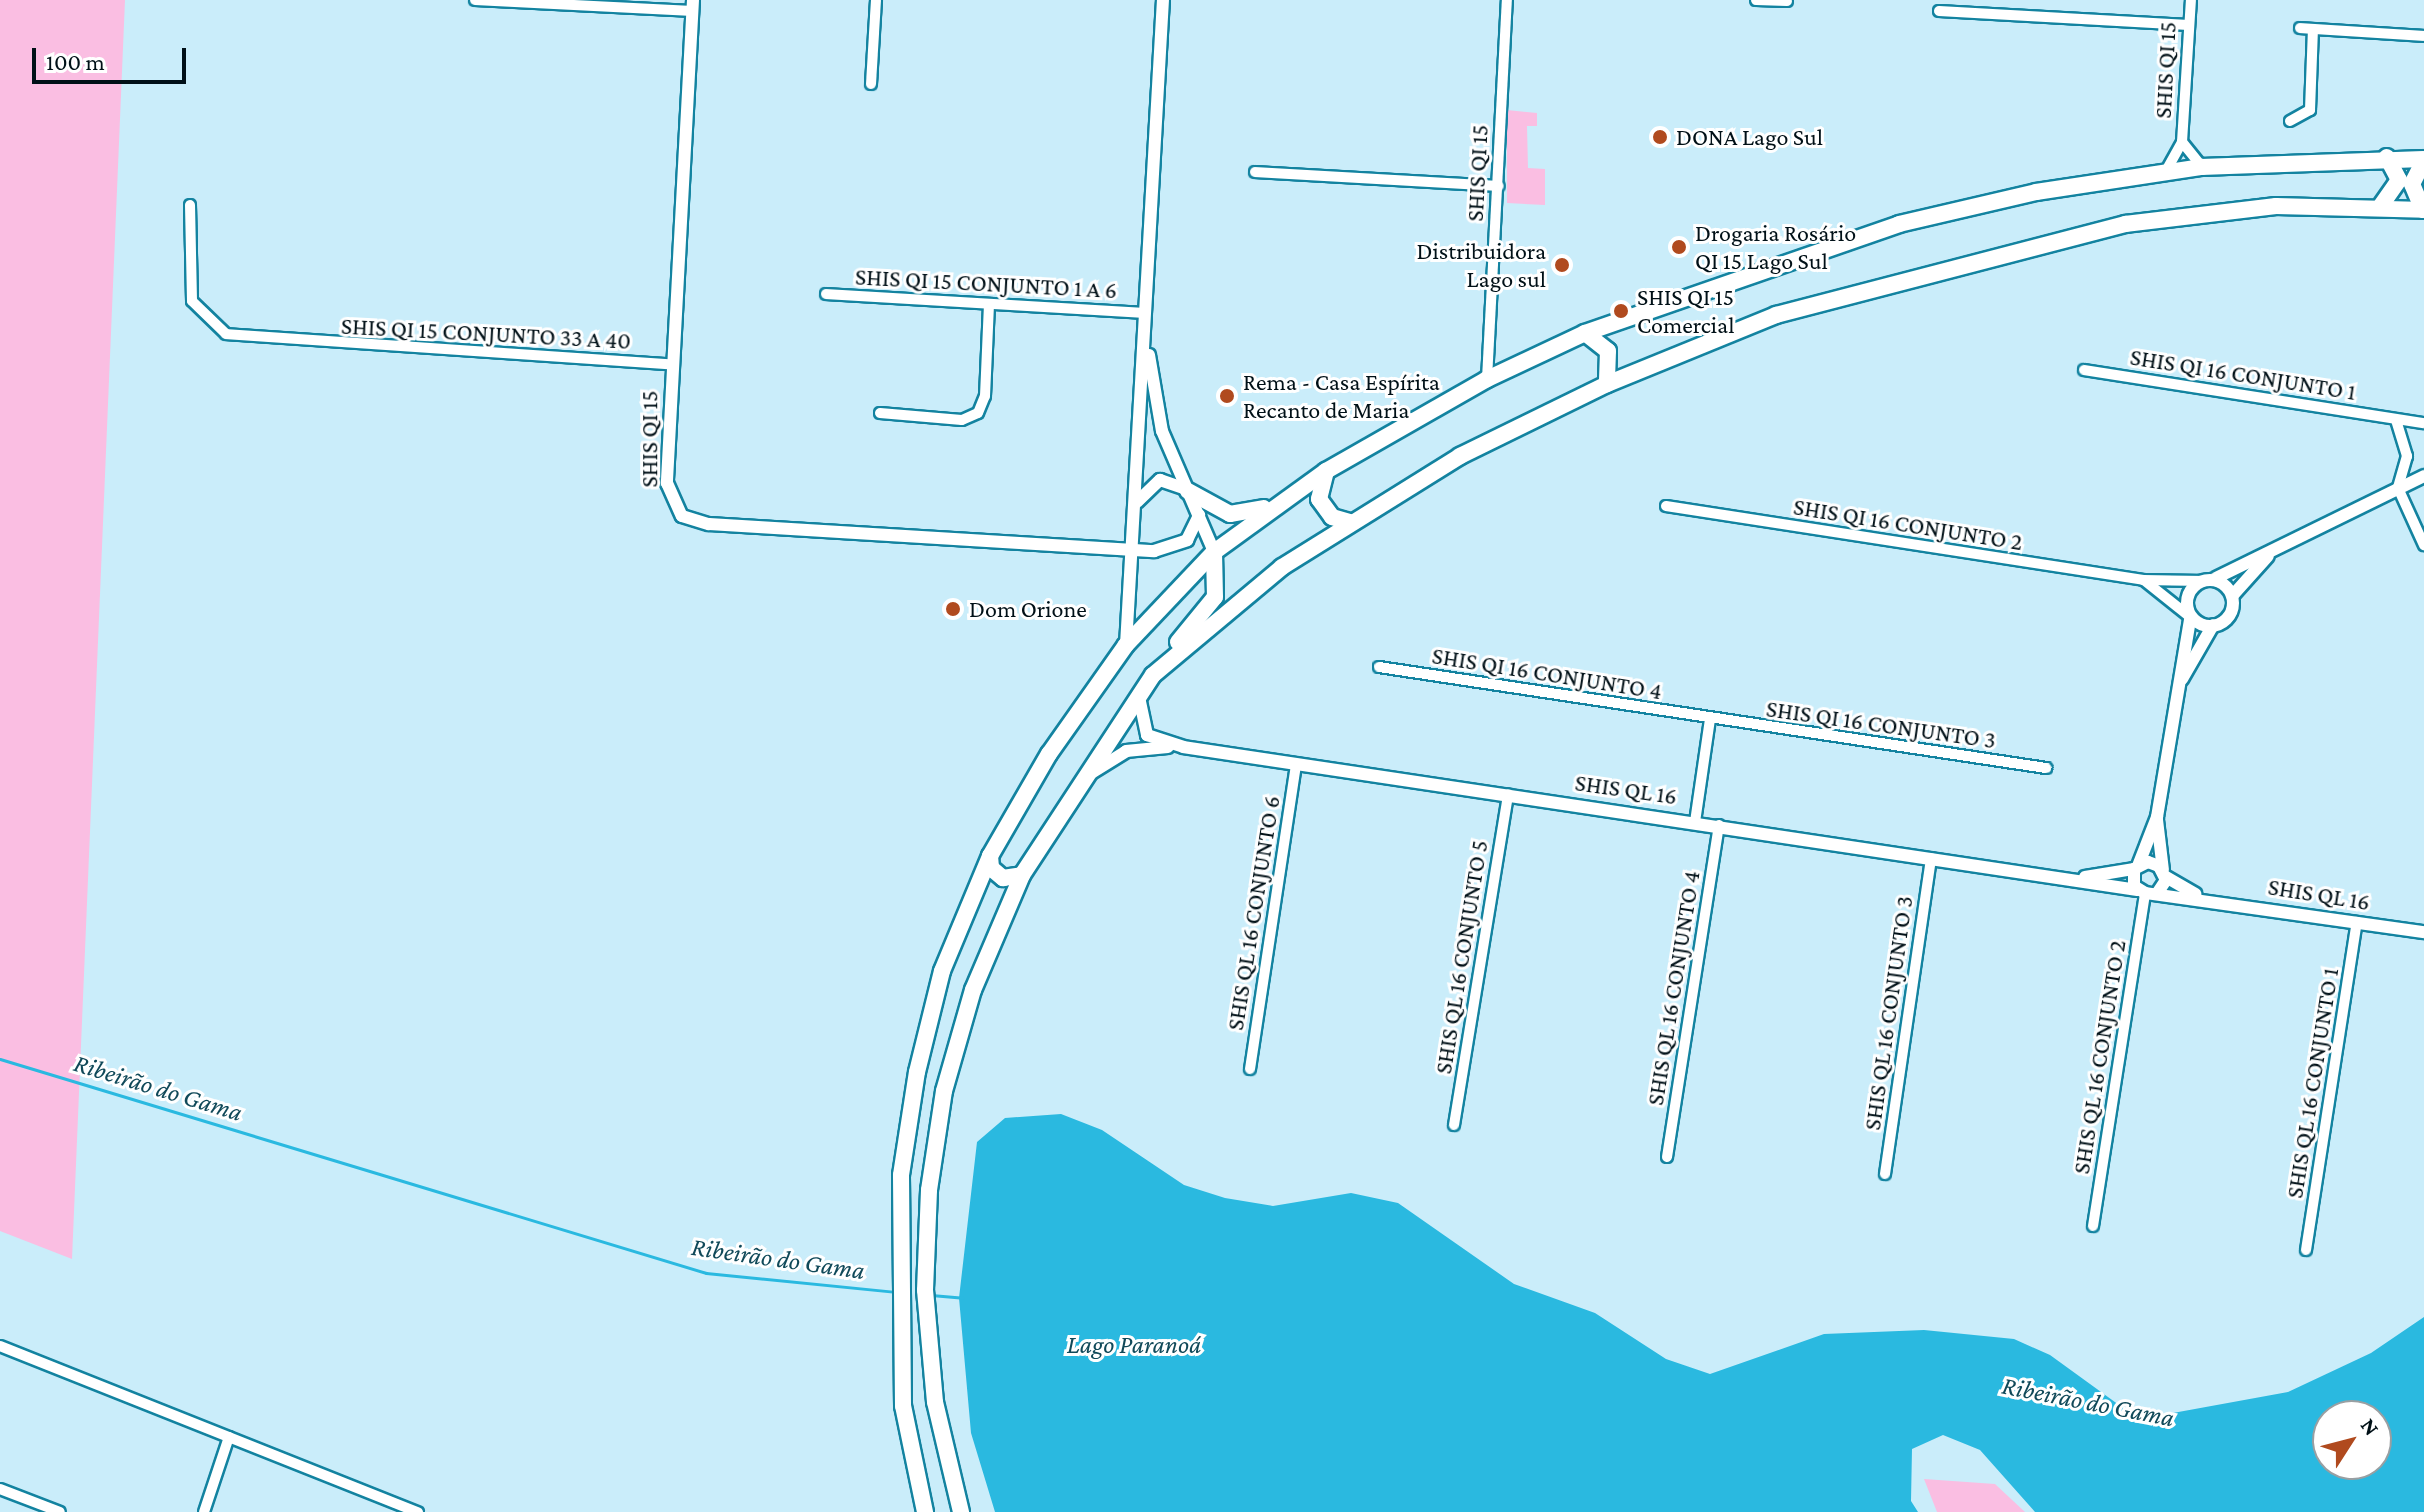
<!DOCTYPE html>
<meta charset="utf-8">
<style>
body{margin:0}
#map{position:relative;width:2424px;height:1512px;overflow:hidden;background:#caedfa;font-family:"Crimson Pro",serif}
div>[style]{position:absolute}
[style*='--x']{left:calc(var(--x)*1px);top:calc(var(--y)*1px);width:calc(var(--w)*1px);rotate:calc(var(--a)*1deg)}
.green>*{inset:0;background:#fabee2}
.water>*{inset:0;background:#2ab9e0}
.stream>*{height:3px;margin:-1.5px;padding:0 1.5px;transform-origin:1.5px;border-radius:1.5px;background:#2ab9e0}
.roads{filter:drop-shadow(2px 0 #1383a0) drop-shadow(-2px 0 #1383a0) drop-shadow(0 2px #1383a0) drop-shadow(0 -2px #1383a0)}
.minor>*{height:10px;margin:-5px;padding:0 5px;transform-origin:5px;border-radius:5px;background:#fff}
.tertiary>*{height:12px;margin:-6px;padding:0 6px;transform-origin:6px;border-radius:6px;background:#fff}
.tertiary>.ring{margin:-6px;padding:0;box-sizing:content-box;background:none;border:12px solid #fff;border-radius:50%}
.primary>*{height:16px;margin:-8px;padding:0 8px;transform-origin:8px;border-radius:8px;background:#fff}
.dots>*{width:22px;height:22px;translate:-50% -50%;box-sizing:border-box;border:4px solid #fff;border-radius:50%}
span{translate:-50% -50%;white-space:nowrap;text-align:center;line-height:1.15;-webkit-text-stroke:6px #fff;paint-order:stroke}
.street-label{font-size:24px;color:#001017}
.poi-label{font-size:24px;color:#001017}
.left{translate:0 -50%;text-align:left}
.right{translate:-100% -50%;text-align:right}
.water-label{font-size:26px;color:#104959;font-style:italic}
.north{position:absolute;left:2312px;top:1400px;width:80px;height:80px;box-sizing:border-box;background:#fff;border:2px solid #999fa2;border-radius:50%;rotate:54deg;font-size:22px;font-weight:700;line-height:32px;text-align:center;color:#001017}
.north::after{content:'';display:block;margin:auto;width:28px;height:36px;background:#b04a1e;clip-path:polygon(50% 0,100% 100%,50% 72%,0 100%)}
.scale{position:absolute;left:32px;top:48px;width:154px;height:36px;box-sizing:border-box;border:4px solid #001017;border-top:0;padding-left:10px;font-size:24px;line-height:28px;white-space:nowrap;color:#001017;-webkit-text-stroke:6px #fff;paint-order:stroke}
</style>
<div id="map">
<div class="green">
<i style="clip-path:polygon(0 0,125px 0,72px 1259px,0 1231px)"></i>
<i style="clip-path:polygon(1507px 110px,1537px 113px,1537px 126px,1527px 126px,1528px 168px,1545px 169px,1545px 205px,1507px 203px)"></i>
<i style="clip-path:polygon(1924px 1479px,1995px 1484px,2025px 1512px,1937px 1512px)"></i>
</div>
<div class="water">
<i style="clip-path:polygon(evenodd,1061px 1114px,1102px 1130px,1184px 1185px,1225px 1198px,1273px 1206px,1351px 1193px,1398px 1203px,1514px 1284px,1595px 1313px,1666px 1359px,1710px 1374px,1824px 1334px,1924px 1330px,2014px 1339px,2050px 1355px,2119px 1405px,2151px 1417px,2288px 1392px,2371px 1353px,2424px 1317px,2424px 1512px,2035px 1512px,1980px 1450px,1943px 1435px,1912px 1449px,1911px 1501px,1918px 1512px,995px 1512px,971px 1433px,959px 1298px,977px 1142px,1005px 1118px,1061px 1114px,2328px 1416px,2376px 1416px,2376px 1464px,2328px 1464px,2328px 1416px)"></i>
</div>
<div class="stream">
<i style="--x:0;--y:1059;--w:738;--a:16.86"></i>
<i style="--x:706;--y:1273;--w:190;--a:5.7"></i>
<i style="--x:931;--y:1295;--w:32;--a:5"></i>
</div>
<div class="roads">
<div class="minor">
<i style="--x:475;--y:0;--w:218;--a:2.9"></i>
<i style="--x:1756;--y:0;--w:31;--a:2"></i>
<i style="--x:1939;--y:11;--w:250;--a:3.2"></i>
<i style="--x:2300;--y:28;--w:124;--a:3.7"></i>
<i style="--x:871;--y:84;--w:84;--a:-86.6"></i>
<i style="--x:2290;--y:121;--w:23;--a:-29"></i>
<i style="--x:2310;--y:110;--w:81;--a:-87.9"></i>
<i style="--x:2182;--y:142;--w:32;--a:51"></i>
<i style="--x:2166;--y:171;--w:33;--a:-61"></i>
<i style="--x:2182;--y:142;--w:142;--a:-86.4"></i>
<i style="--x:1255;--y:172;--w:244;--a:3.3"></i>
<i style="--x:190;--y:205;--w:96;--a:88.8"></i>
<i style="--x:192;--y:301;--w:47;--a:44.1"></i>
<i style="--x:226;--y:334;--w:446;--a:3.9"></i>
<i style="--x:826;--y:294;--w:319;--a:3.4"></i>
<i style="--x:2084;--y:370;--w:344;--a:8.9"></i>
<i style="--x:1487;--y:379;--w:380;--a:-87"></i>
<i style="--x:880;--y:413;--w:82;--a:4.9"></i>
<i style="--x:962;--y:420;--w:17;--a:-24"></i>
<i style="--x:978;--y:413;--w:18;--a:-68"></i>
<i style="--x:985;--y:396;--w:92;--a:-87.5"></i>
<i style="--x:2396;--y:420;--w:38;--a:73"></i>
<i style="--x:2407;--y:456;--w:33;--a:106"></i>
<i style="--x:2398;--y:488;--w:63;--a:65.5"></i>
<i style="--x:1666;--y:506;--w:483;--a:8.8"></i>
<i style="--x:2143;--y:580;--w:63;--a:0.9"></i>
<i style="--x:2145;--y:581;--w:56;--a:38.5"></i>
<i style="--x:1379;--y:667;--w:675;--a:8.61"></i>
<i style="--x:1695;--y:822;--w:104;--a:-81.7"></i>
<i style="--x:1250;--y:1069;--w:308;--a:-81.4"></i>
<i style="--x:1454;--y:1125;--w:335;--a:-80.7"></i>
<i style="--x:1667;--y:1157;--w:336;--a:-81.1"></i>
<i style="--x:1885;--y:1174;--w:319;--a:-81.7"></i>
<i style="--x:2093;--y:1226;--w:337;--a:-81.1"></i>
<i style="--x:2306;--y:1250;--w:332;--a:-81.2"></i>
<i style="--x:0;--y:1346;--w:450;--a:21.7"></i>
<i style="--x:0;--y:1489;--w:64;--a:21"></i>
<i style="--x:204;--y:1512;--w:79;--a:-71.6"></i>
</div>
<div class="tertiary">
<i style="--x:693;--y:0;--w:484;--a:93.1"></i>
<i style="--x:667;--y:483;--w:36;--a:66"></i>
<i style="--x:682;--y:516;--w:28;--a:17"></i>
<i style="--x:709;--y:524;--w:446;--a:3.5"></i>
<i style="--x:1154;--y:551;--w:35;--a:-18"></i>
<i style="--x:1187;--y:540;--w:28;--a:-64"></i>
<i style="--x:1149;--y:355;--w:77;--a:80.3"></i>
<i style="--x:1162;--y:431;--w:132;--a:66.7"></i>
<i style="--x:1137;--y:502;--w:32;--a:-44"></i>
<i style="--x:1160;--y:480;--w:28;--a:19"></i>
<i style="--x:2216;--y:578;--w:232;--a:-26.1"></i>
<i class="ring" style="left:2187px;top:580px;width:34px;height:34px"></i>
<i style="--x:2233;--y:595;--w:52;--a:-48.1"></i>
<i style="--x:1126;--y:645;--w:646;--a:-86.72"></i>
<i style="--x:2182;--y:679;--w:62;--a:-60.1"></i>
<i style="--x:1139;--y:697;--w:39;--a:78"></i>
<i style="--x:1147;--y:735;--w:38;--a:18"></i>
<i style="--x:1183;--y:747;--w:965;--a:8.52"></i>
<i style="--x:1093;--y:772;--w:39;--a:-32"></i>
<i style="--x:1126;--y:751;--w:42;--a:-5.4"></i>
<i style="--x:2157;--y:820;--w:50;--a:83.2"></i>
<i style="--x:2138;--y:866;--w:53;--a:-68.8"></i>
<i style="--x:2157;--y:817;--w:201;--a:-80.5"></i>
<i style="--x:2085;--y:877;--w:50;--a:-9.3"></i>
<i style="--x:2166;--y:877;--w:34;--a:30"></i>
<i style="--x:2158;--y:892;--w:14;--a:-56"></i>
<i style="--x:2166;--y:880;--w:16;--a:-117"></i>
<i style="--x:2159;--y:866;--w:12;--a:-160"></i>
<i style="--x:2148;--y:862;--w:16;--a:153"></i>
<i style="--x:2134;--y:869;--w:17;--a:90"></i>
<i style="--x:2134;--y:886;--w:13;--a:32"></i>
<i style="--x:2145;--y:893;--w:282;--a:8"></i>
</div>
<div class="primary">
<i style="--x:2380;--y:207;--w:33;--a:-55"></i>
<i style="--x:2399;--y:180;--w:26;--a:-118"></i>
<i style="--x:2423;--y:210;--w:28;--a:-113"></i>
<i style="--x:2412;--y:184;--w:27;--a:-63"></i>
<i style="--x:1585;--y:333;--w:29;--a:38"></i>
<i style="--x:1608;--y:351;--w:33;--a:92"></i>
<i style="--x:1326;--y:471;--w:29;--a:104"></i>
<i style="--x:1319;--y:499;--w:22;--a:54"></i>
<i style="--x:1332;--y:517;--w:19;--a:16"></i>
<i style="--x:1188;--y:491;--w:48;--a:28.7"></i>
<i style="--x:1230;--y:514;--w:34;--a:-10"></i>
<i style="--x:1178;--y:642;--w:58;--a:-50.6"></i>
<i style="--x:1215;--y:597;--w:45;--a:-91.3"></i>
<i style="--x:990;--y:856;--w:12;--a:85"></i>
<i style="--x:991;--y:868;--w:16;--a:40"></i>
<i style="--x:1003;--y:878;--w:19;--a:-9"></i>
<i style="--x:925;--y:1512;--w:108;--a:-101.7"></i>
<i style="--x:903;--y:1406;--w:231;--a:-90.5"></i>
<i style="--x:901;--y:1175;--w:104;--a:-81.2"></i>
<i style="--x:917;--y:1072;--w:104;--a:-76.1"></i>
<i style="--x:942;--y:971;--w:125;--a:-67.3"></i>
<i style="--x:990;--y:856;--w:118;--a:-60"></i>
<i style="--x:1049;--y:754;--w:133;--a:-54.8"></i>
<i style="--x:1126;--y:645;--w:128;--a:-46.6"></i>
<i style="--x:1214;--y:552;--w:138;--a:-35.9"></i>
<i style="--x:1326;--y:471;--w:185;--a:-29.7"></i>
<i style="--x:1487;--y:379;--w:108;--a:-25.1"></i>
<i style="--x:1585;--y:333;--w:332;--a:-19.1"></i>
<i style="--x:1899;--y:224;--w:141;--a:-13.1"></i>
<i style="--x:2036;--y:192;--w:168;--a:-8.6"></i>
<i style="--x:2202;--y:167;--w:222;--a:-2.1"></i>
<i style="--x:961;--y:1512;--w:113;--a:-103.3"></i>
<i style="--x:935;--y:1402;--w:112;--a:-95.1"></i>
<i style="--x:925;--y:1290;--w:100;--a:-87.7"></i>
<i style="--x:929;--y:1190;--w:100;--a:-81.4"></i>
<i style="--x:944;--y:1091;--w:105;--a:-74"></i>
<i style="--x:973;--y:990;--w:125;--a:-66.9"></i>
<i style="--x:1022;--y:875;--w:239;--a:-56.8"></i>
<i style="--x:1153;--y:675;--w:168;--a:-39.9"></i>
<i style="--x:1282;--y:567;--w:210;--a:-31.9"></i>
<i style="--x:1460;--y:456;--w:164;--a:-26.1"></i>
<i style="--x:1607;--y:384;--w:183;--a:-22.2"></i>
<i style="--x:1776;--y:315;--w:361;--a:-14.6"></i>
<i style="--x:2125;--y:224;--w:152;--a:-6.8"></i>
<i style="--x:2276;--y:206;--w:148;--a:1.5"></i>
</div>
</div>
<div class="dots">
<i style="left:1660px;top:137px;background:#b04a1e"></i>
<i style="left:1679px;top:247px;background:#b04a1e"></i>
<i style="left:1562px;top:265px;background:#b04a1e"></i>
<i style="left:1621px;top:311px;background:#b04a1e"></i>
<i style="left:1227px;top:396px;background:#b04a1e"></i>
<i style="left:953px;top:609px;background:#b04a1e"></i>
</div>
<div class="street-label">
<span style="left:2165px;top:70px;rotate:-87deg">SHIS QI 15</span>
<span style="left:1477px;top:173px;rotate:-87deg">SHIS QI 15</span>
<span style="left:986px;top:283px;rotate:3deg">SHIS QI 15 CONJUNTO 1 A 6</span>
<span style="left:486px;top:333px;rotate:3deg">SHIS QI 15 CONJUNTO 33 A 40</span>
<span style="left:2243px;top:374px;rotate:9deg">SHIS QI 16 CONJUNTO 1</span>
<span style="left:649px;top:439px;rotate:-90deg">SHIS QI 15</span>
<span style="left:1908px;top:524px;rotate:9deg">SHIS QI 16 CONJUNTO 2</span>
<span style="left:1547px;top:673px;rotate:9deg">SHIS QI 16 CONJUNTO 4</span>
<span style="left:1881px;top:724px;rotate:8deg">SHIS QI 16 CONJUNTO 3</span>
<span style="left:1626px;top:789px;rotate:8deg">SHIS QL 16</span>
<span style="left:2319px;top:894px;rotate:9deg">SHIS QL 16</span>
<span style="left:1253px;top:913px;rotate:-81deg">SHIS QL 16 CONJUNTO 6</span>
<span style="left:1461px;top:957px;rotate:-81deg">SHIS QL 16 CONJUNTO 5</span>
<span style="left:1673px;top:988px;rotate:-81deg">SHIS QL 16 CONJUNTO 4</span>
<span style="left:1888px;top:1013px;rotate:-82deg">SHIS QL 16 CONJUNTO 3</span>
<span style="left:2099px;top:1057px;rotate:-81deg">SHIS QL 16 CONJUNTO 2</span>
<span style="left:2312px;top:1083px;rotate:-81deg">SHIS QL 16 CONJUNTO 1</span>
</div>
<div class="poi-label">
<span class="left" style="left:1676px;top:137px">DONA Lago Sul</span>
<span class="left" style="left:1695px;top:247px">Drogaria Rosário<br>QI 15 Lago Sul</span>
<span class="right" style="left:1546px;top:265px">Distribuidora<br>Lago sul</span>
<span class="left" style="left:1637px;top:311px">SHIS QI 15<br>Comercial</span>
<span class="left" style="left:1243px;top:396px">Rema - Casa Espírita<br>Recanto de Maria</span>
<span class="left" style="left:969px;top:609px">Dom Orione</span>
</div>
<div class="water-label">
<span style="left:158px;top:1088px;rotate:17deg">Ribeirão do Gama</span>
<span style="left:778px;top:1259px;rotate:8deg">Ribeirão do Gama</span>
<span style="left:1134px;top:1345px">Lago Paranoá</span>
<span style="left:2088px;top:1402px;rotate:11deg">Ribeirão do Gama</span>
</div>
<div class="north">N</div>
<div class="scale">100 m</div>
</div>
